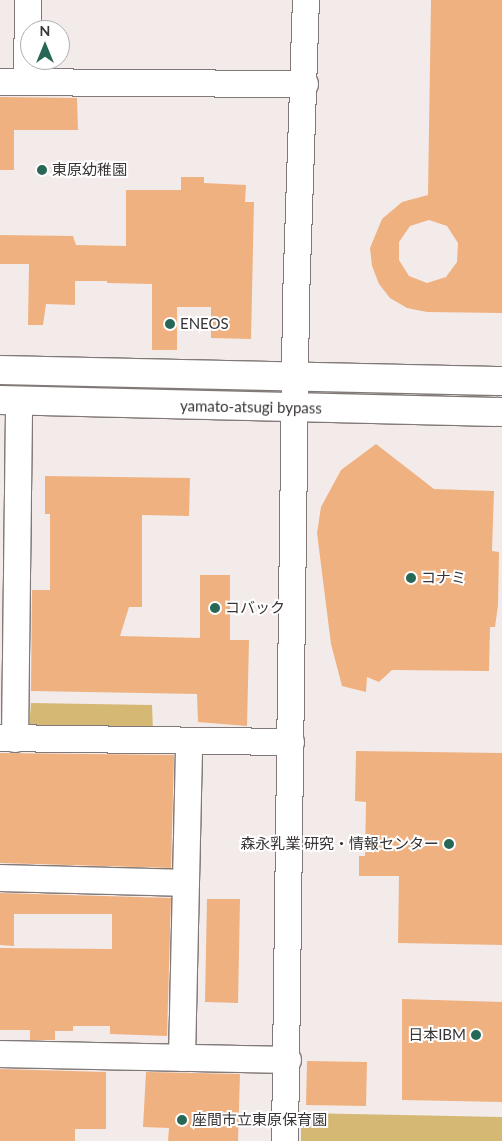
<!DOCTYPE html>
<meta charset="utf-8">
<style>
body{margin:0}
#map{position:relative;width:502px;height:1141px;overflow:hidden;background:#f3ebe9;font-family:Lato,"Noto Sans JP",sans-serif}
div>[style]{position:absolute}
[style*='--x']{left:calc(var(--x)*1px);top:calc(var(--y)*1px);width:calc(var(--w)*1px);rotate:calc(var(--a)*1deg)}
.green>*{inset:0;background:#d5b874}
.building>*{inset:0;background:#f0b181}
.roads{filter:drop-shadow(1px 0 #807977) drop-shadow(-1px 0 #807977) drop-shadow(0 1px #807977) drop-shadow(0 -1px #807977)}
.minor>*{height:26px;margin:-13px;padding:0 13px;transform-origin:13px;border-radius:13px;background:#fff}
.highway>*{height:28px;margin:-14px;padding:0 14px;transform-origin:14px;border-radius:14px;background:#fff}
.dots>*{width:14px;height:14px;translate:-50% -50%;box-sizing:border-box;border:2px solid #fff;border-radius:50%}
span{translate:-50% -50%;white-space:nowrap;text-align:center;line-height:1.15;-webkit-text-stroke:4px #fff;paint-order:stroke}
.poi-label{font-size:15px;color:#383534}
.left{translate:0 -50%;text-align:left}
.right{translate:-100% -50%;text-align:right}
.street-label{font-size:15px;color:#383534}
.north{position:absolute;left:20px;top:20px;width:50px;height:50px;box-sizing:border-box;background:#fff;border:1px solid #afaeae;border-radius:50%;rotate:0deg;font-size:14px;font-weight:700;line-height:20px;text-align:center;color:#383534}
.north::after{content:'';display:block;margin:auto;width:18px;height:22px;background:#266755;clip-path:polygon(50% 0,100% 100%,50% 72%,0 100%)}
</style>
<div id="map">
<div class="green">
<i style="clip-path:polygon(31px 703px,152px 705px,153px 731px,29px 730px)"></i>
<i style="clip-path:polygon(301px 1113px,502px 1117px,502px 1141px,301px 1141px)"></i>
</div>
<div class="building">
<i style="clip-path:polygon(evenodd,431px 0,502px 0,502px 313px,427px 312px,407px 308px,390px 298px,379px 284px,372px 266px,370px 248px,382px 219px,402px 202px,428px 195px,431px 0,429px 220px,447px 226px,458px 243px,457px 262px,446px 277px,427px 283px,409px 276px,399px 260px,399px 242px,410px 226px,429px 220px)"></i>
<i style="clip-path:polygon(0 97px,77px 98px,78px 130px,14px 130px,14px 170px,0 170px)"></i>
<i style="clip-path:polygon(181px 177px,204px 177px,204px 183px,246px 185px,245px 202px,254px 202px,251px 339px,211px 338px,211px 307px,177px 307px,177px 350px,152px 350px,152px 284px,107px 283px,107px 281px,75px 281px,75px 305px,46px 304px,43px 325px,28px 325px,29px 264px,0 264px,0 235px,73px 236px,76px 245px,126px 246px,126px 190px,181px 190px)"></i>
<i style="clip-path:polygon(376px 444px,434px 489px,494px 491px,492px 551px,499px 552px,498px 605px,495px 627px,490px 627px,489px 671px,392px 670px,379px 682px,367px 677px,366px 692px,342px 686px,331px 644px,317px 533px,321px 507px,341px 470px)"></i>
<i style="clip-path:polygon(45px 476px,190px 478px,189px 516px,142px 515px,142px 607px,129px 607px,120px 636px,200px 638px,200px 575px,230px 575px,230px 640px,249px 640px,247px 726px,198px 722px,197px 694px,31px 691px,32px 590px,50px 590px,50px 514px,45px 514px)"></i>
<i style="clip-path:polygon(356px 751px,502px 753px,502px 945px,398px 943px,399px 876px,359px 876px,359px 856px,365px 856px,366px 802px,355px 801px)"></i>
<i style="clip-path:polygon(0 753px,174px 755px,171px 868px,0 863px)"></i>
<i style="clip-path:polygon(0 893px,171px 898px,167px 1036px,110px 1034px,110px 1026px,73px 1026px,73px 1031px,55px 1031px,55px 1040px,30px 1040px,30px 1030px,0 1030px,0 948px,112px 949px,112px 914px,14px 914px,14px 946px,0 945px)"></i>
<i style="clip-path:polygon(207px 899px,240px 899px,238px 1003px,205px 1002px)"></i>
<i style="clip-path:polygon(402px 999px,502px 1002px,502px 1102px,402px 1100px)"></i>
<i style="clip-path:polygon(307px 1061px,367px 1062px,366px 1106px,306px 1105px)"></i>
<i style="clip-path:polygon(0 1069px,106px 1072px,106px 1129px,75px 1129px,75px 1141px,0 1141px)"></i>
<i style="clip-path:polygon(146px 1072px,240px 1074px,238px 1141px,168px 1141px,169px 1128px,143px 1127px)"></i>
</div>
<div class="roads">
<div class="minor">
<i style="--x:0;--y:82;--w:305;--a:0.4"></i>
<i style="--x:27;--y:82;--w:82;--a:-89.3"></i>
<i style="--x:0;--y:738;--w:291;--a:0.8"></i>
<i style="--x:15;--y:739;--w:339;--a:-89.3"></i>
<i style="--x:0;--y:878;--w:186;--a:1.5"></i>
<i style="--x:0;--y:1054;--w:288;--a:1.2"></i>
<i style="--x:182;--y:1058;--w:315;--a:-88.7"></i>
<i style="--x:285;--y:1141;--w:841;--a:-89.25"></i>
<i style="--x:296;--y:300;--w:300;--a:-88.1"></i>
</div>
<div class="highway">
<i style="--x:0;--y:370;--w:502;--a:1.26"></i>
<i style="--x:0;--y:400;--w:502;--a:1.37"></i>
</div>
</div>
<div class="dots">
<i style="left:42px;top:170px;background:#266755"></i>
<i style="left:170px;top:324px;background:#266755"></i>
<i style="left:411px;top:578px;background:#266755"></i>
<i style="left:215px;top:608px;background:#266755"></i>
<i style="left:449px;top:844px;background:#266755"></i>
<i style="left:476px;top:1035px;background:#266755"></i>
<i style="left:182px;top:1120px;background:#266755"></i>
</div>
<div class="poi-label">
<span class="left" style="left:52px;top:170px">東原幼稚園</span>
<span class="left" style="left:180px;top:324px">ENEOS</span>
<span class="left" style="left:421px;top:578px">コナミ</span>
<span class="left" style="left:225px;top:608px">コバック</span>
<span class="right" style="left:439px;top:844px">森永乳業 研究・情報センター</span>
<span class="right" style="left:466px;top:1035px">日本IBM</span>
<span class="left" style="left:192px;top:1120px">座間市立東原保育園</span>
</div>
<div class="street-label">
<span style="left:251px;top:407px;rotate:1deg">yamato-atsugi bypass</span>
</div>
<div class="north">N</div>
</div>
